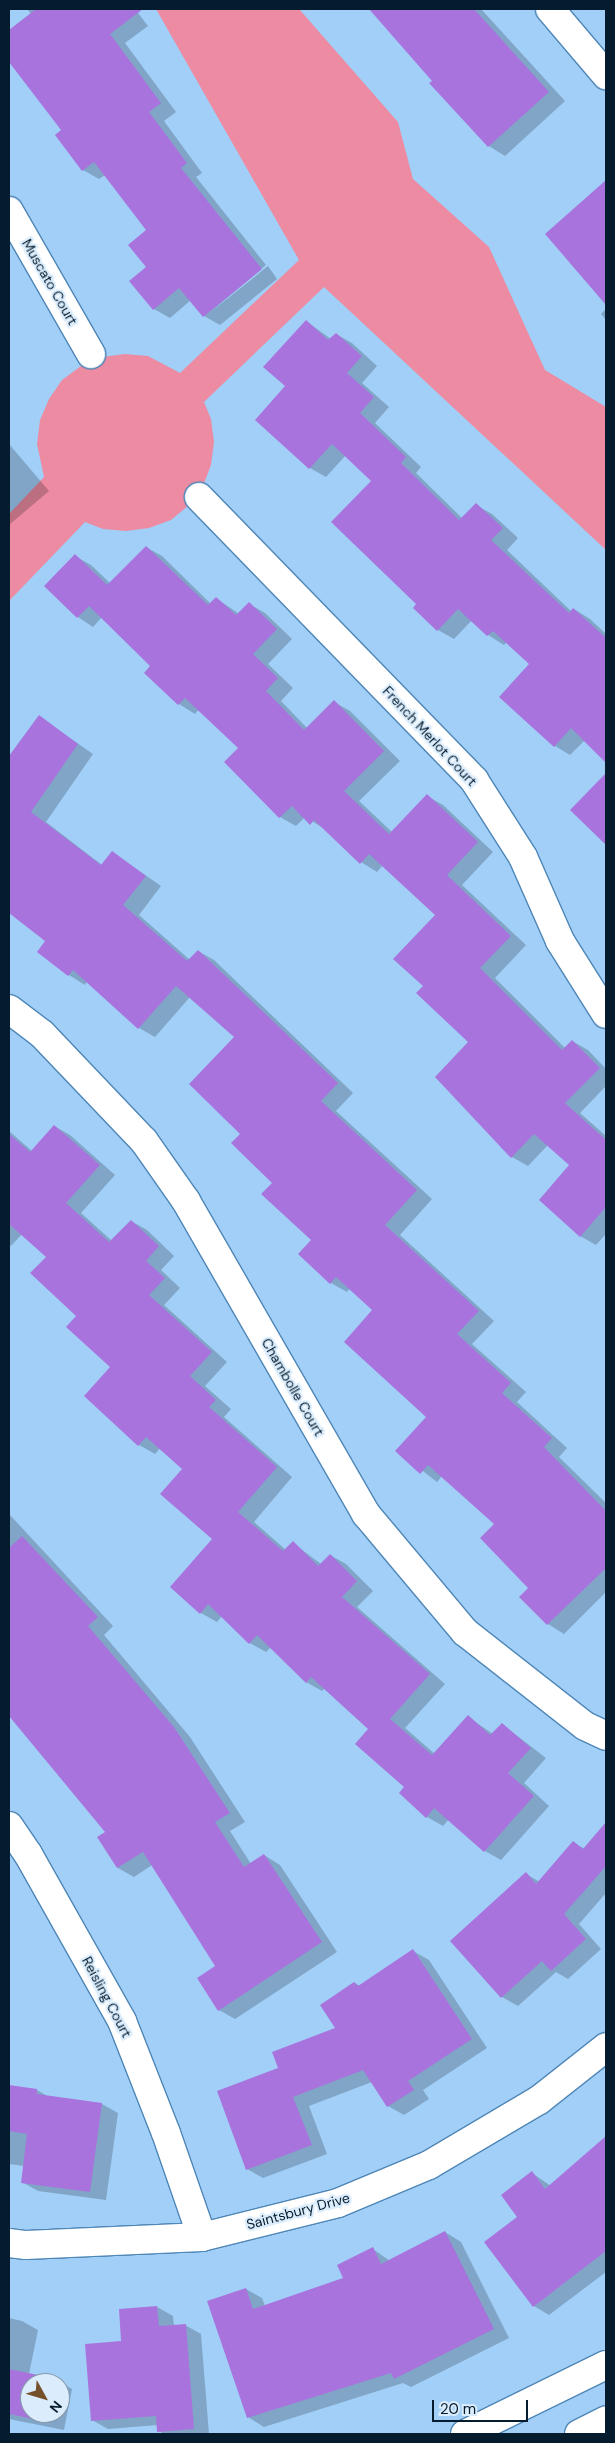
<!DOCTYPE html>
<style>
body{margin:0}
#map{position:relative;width:615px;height:2443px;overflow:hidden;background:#a1cff8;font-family:"DM Sans",sans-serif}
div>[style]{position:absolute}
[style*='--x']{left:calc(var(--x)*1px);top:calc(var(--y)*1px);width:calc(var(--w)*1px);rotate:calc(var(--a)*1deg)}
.green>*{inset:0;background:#ec8ba1}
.shadow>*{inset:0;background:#0003}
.building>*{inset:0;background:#a973de}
.roads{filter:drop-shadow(1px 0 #4e86b6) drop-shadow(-1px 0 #4e86b6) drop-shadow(0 1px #4e86b6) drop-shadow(0 -1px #4e86b6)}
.minor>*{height:28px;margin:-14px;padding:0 14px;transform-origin:14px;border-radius:14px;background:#fff}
span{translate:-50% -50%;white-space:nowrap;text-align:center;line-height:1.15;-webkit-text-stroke:4.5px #dbedfc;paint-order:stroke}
.street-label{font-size:14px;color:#051c2f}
.frame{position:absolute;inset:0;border:10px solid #051c2f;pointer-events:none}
.north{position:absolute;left:20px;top:2373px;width:50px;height:50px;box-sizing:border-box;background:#dbedfc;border:1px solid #8599aa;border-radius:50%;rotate:129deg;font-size:14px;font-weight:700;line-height:20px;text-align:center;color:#051c2f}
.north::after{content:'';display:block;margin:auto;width:18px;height:22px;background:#75512b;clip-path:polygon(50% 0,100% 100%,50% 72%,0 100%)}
.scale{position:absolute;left:432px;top:2400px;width:96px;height:22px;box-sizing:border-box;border:2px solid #051c2f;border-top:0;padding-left:6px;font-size:15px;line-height:18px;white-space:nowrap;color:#051c2f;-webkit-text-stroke:4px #dbedfc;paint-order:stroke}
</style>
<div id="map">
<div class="green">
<i style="clip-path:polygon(156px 9px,299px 9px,398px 122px,413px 179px,489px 247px,545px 370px,606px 407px,606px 550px,324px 287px,204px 402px,211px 419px,214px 442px,211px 465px,203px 486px,189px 505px,171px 520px,149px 528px,126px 531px,103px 529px,85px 522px,9px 601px,9px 514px,44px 477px,37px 444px,40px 420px,49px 399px,62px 380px,81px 366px,102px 357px,125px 354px,148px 356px,180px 373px,299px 260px)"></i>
</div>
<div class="shadow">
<i style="clip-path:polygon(27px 9px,135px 9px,148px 26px,125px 43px,176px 112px,164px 121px,202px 173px,196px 177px,266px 265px,207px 315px,268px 266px,277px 279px,220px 325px,204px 316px,191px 300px,170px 318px,154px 309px,148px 267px,148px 231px,105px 175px,99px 179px,83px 170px,63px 130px,9px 60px,9px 31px,31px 14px)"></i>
<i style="clip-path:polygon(370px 9px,481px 9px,565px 101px,505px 156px,489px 146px)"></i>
<i style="clip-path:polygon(606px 182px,606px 303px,546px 234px)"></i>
<i style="clip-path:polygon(606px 309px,606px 320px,601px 314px)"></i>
<i style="clip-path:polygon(306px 321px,331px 339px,336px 334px,352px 343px,377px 366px,362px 383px,389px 407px,375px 423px,421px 467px,416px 473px,463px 519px,476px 505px,492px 514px,518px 538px,507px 550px,572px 612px,574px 609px,590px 619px,606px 634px,606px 761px,585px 740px,570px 755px,555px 746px,531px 664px,507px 642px,504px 645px,488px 635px,472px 620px,454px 639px,438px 630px,415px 608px,418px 604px,372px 481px,346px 455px,326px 477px,310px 468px,287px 386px)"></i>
<i style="clip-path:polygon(9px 444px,49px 491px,9px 525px)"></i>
<i style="clip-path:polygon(146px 547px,162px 556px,211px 604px,216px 598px,239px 614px,249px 604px,265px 613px,292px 639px,268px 664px,293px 688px,281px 701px,307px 728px,334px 702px,350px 711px,400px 761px,359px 801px,392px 832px,427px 796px,443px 805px,493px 852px,462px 885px,526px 945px,495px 978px,565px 1048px,572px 1041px,588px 1050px,606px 1069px,606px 1086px,580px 1113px,606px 1136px,606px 1234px,596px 1245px,580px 1236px,571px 1165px,548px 1145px,528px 1166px,512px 1157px,470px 1042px,424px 986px,437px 915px,383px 865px,377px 872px,361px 862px,328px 831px,305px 817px,296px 826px,280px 817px,225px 762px,239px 748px,199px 709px,195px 714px,179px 704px,145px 673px,152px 666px,102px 617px,93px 627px,78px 617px,46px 586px,75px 556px,91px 565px,111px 584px)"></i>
<i style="clip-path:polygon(40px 717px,93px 754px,46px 822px,102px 865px,112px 852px,161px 886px,139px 915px,190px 960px,198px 951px,214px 960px,353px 1093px,336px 1111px,432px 1199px,400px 1235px,494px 1321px,472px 1344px,526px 1392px,517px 1402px,567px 1448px,559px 1457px,606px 1503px,606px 1592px,564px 1634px,548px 1624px,521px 1597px,530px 1588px,495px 1524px,442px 1476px,437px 1482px,397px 1451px,428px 1417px,374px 1310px,350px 1288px,347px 1292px,331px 1283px,312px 1240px,242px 1134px,235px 1037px,190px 997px,155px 1037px,139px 1028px,87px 981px,85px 985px,69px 975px,39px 952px,47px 941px,9px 912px,9px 758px)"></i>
<i style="clip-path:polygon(606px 775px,606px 843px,572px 810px)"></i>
<i style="clip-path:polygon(54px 1126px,70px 1135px,115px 1175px,81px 1213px,112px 1241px,131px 1221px,147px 1230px,174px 1256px,161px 1270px,180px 1288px,164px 1305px,227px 1362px,205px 1386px,231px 1409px,224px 1417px,292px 1477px,254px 1522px,286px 1550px,293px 1543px,321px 1564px,330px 1555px,346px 1564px,373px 1591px,357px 1607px,445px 1684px,405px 1728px,435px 1754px,468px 1717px,493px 1734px,502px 1724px,546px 1758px,524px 1783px,549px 1806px,501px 1860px,485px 1851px,449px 1819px,443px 1826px,427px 1817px,370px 1729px,325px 1688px,322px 1691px,306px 1682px,271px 1647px,266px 1652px,250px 1643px,222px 1616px,217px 1622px,201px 1613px,213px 1539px,184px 1469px,160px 1448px,155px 1454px,139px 1445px,86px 1396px,112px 1367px,78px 1316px,48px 1256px,22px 1234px,11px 1246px,9px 1244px,9px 1131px,32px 1151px)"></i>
<i style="clip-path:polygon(9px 1514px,113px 1626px,104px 1635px,190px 1737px,245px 1822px,230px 1831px,251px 1864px,264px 1855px,280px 1865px,337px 1952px,235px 2019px,219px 2010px,216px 1966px,152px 1865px,134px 1877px,118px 1868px,99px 1838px,107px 1832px,37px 1735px,9px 1704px)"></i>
<i style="clip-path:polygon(606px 1824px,606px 1893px,579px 1924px,601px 1949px,568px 1979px,556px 1972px,518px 2006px,502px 1997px,526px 1874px,540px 1882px,574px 1843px,585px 1849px)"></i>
<i style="clip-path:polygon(413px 1951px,429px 1960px,487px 2048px,423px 2090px,429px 2099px,404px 2115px,388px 2106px,372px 2082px,309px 2106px,327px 2154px,263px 2178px,247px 2169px,280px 2069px,337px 2029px,355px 1983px,360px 1986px)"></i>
<i style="clip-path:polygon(9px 2087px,37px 2090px,49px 2097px,102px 2104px,118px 2113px,106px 2200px,38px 2191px,22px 2182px,24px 2166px,9px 2164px)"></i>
<i style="clip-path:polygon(606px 2137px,606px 2272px,549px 2315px,534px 2306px,519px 2217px,532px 2173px,551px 2186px)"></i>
<i style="clip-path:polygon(445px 2232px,461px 2242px,509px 2338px,411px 2387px,403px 2383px,264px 2427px,248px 2417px,246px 2289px,262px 2298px,265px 2306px,345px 2279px,373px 2249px,390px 2261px)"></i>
<i style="clip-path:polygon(157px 2307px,173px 2316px,174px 2326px,185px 2325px,201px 2334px,209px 2434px,164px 2434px,159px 2431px,158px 2425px,108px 2429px,92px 2420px,123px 2342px)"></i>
<i style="clip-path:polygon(evenodd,9px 2318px,22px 2321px,38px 2330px,29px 2374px,56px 2380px,72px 2389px,64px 2430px,9px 2419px,9px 2318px,30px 2383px,60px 2383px,60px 2413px,30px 2413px,30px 2383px)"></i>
</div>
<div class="building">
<i style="clip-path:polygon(36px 9px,143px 9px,110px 34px,161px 103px,149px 112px,187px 163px,181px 168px,262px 269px,203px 317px,179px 288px,153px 310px,129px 281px,146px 267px,128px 245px,146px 230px,94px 162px,82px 171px,55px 135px,61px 130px,9px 62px,9px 30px)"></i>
<i style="clip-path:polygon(369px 9px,474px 9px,549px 92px,488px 147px,429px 83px,432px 81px)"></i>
<i style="clip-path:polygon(606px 180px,606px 305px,545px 234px)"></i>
<i style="clip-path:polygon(306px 320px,328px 340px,336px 333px,362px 356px,347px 373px,374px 397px,360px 413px,406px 457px,401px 463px,459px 520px,476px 503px,503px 528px,491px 540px,569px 613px,573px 608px,606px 638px,606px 763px,571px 728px,554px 747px,499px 697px,529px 664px,493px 631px,487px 636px,458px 609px,437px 631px,413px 608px,416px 604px,331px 522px,371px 481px,332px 444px,309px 469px,255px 420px,285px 386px,263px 367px)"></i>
<i style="clip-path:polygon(146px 546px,208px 605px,216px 597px,236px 615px,249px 602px,277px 629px,253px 654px,278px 678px,266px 691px,304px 730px,334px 700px,384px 751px,344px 791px,389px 834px,427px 794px,478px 842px,447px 875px,511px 936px,480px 968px,562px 1050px,572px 1040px,600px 1068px,565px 1103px,606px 1140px,606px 1207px,580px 1237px,539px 1200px,569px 1165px,534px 1134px,511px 1158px,435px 1077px,468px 1042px,416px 993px,423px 986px,393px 959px,435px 915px,369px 854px,360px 864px,314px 820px,310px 825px,292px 806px,279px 818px,224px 762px,238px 748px,185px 698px,178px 705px,144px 673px,150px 666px,89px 606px,77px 618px,44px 586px,75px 554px,107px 585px)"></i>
<i style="clip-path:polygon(39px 715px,78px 744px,31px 812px,101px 865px,112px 851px,146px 876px,123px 905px,187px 961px,198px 950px,338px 1083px,321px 1101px,417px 1190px,385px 1225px,479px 1311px,457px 1334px,511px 1383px,502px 1393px,552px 1438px,544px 1447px,606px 1511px,606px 1568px,547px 1625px,519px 1597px,528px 1588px,480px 1538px,494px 1524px,428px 1465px,420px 1474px,395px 1451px,426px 1417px,344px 1342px,372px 1310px,336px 1277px,330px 1284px,298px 1254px,311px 1240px,261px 1194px,272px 1183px,231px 1143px,240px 1134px,189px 1084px,234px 1037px,176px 986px,138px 1029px,73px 970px,68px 976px,37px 952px,45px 941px,9px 913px,9px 756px)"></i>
<i style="clip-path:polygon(606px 773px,606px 845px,570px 810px)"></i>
<i style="clip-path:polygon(54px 1125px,100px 1165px,66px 1203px,109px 1242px,131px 1220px,159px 1246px,146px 1261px,165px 1278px,149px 1295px,212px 1352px,190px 1376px,216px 1400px,209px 1407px,277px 1467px,238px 1512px,283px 1551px,293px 1541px,318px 1566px,330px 1554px,357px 1581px,342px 1597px,430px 1674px,390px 1719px,432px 1755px,468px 1715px,490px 1735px,502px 1723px,531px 1748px,508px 1773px,534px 1796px,484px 1852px,434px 1808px,426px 1818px,399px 1793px,404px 1787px,355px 1744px,368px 1729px,311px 1677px,306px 1683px,257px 1635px,249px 1644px,208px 1604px,200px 1614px,170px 1587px,212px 1539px,160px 1494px,182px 1469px,146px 1437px,138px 1446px,84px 1396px,110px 1367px,66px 1327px,76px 1316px,30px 1273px,46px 1257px,9px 1224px,9px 1134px,30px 1152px)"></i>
<i style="clip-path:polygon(22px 1536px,98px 1617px,88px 1626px,174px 1727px,230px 1813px,215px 1822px,244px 1867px,264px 1854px,322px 1942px,218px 2011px,197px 1978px,215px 1966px,143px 1852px,117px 1868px,97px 1837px,105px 1832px,9px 1716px,9px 1548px)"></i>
<i style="clip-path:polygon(606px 1822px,606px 1866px,564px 1914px,586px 1939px,551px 1971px,542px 1961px,501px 1998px,450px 1941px,526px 1872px,536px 1884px,573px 1841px,583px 1849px)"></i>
<i style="clip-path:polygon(413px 1949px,472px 2039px,408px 2081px,414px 2090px,387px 2107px,363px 2070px,293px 2097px,312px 2145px,246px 2170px,217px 2091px,278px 2068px,272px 2052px,335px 2028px,320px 2005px,354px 1982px,358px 1986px)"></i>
<i style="clip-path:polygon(9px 2085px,37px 2089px,37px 2094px,102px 2103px,90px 2192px,21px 2183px,27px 2134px,9px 2131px)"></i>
<i style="clip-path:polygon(606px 2136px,606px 2251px,533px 2307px,484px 2242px,517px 2217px,501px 2195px,532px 2171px,545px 2189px)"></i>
<i style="clip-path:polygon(445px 2231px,494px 2329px,394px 2379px,391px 2373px,247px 2418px,207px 2301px,246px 2288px,253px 2309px,343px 2278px,337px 2265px,373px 2247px,381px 2264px)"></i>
<i style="clip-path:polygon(157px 2306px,159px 2326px,186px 2324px,194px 2429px,157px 2432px,156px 2416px,91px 2421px,85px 2344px,121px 2341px,119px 2309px)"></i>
<i style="clip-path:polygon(9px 2369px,57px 2379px,56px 2383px,30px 2383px,30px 2413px,50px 2413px,48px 2422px,9px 2414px)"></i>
</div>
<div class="roads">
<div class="minor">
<i style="--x:550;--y:9;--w:87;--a:49.7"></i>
<i style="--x:9;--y:211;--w:165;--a:60.2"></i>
<i style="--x:199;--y:497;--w:395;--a:45.8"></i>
<i style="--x:474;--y:780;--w:91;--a:57.5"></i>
<i style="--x:523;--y:857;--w:92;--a:66.2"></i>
<i style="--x:560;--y:941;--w:86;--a:57.8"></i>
<i style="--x:9;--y:1009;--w:41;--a:37.1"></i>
<i style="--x:42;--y:1034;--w:148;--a:46.4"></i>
<i style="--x:144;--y:1141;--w:73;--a:55"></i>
<i style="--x:186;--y:1201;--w:361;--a:60.1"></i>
<i style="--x:366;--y:1514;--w:154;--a:50"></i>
<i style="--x:465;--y:1632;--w:152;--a:38.1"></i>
<i style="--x:585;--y:1726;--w:23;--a:25"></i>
<i style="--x:9;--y:1826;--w:34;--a:56"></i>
<i style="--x:28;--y:1854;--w:192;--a:60.6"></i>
<i style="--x:122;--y:2021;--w:120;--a:68.6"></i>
<i style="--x:166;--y:2133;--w:110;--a:70.9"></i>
<i style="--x:9;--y:2243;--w:17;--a:7"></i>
<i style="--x:26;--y:2245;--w:176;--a:-2.6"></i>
<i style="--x:202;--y:2237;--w:140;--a:-14"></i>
<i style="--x:338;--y:2203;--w:99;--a:-22.7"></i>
<i style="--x:429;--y:2165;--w:128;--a:-30.6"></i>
<i style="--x:539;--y:2100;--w:85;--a:-38.3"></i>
<i style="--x:465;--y:2434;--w:157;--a:-26.1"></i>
<i style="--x:579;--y:2434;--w:30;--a:-27"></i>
</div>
</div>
<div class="street-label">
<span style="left:50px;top:282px;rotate:60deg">Muscato Court</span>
<span style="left:430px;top:736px;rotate:47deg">French Merlot Court</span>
<span style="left:293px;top:1387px;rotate:60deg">Chambolle Court</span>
<span style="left:107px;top:1997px;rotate:62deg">Reisling Court</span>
<span style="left:298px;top:2211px;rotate:-15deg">Saintsbury Drive</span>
</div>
<div class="frame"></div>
<div class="north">N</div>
<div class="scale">20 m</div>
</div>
